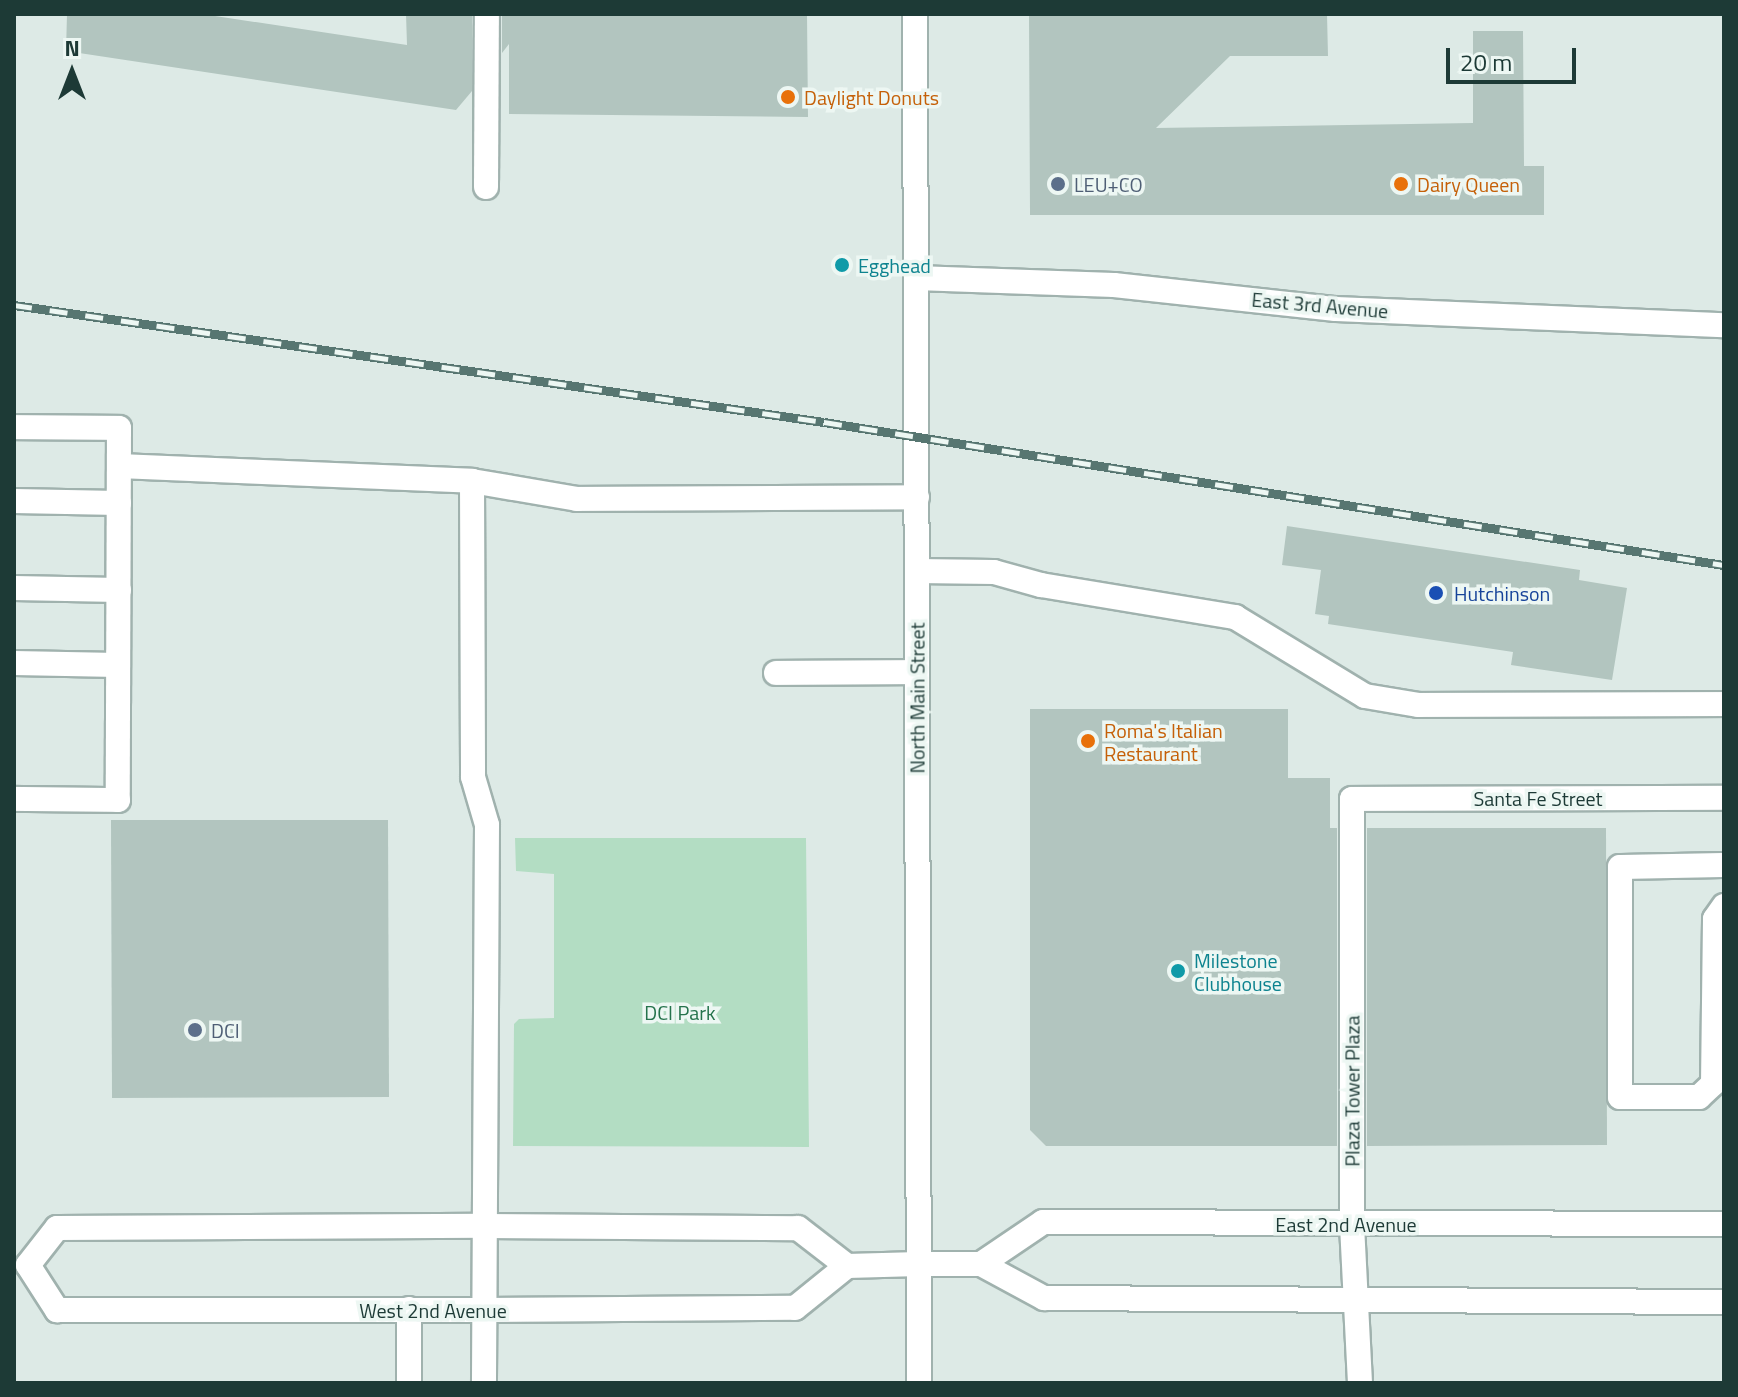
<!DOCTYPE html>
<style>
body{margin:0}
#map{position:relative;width:1738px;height:1397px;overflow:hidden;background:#ddeae6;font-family:"Titillium Web",sans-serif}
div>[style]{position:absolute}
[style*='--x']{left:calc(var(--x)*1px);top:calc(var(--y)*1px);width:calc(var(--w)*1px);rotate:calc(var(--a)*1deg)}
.green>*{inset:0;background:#b3ddc3}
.building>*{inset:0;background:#b2c5bf}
.roads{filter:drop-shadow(2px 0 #a0b2ae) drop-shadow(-2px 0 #a0b2ae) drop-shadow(0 2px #a0b2ae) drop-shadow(0 -2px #a0b2ae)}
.lane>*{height:24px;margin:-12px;padding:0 12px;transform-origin:12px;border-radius:12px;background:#fff}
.street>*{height:24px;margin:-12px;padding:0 12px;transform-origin:12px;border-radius:12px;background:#fff}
.secondary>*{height:24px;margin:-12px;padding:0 12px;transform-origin:12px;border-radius:12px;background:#fff}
.rail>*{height:9px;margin-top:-4.5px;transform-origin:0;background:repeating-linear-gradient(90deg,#edf7f3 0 18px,#577671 0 36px);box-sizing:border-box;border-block:2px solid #577671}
.dots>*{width:22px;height:22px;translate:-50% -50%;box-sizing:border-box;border:4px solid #edf7f3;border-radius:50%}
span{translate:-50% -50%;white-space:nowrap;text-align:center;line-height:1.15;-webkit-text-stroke:7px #edf7f3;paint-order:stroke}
.food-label{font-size:20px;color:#c56008}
.left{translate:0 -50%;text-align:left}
.service-label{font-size:20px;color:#4e5e75}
.culture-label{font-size:20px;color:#0d838f}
.street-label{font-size:20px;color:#1d3a36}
.transit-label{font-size:20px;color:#164399}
.park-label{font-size:20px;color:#25734c}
.frame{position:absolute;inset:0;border:16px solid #1d3a36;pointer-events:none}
.north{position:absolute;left:32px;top:32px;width:80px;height:80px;-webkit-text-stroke:6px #edf7f3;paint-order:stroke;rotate:0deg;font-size:22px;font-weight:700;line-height:32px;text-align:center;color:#1d3a36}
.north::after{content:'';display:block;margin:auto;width:28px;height:36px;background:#1d3a36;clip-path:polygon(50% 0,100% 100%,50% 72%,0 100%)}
.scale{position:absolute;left:1446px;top:48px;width:130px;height:36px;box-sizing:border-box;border:4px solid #1d3a36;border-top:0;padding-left:10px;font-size:24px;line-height:28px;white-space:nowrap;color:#1d3a36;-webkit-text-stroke:6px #edf7f3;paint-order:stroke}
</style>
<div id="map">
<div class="green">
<i style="clip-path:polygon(515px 838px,806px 838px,809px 1147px,513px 1146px,514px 1024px,519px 1019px,554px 1018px,554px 874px,516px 871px)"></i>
</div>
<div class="building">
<i style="clip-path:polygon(67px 14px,202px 14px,407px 45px,406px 14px,472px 16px,472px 91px,456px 110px,66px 51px)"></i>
<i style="clip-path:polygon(807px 14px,808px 117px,509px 114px,509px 44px,502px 53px,502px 16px)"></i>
<i style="clip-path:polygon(1029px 14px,1327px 14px,1328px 56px,1230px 56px,1156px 128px,1473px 123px,1473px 31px,1523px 31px,1524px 166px,1544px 166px,1544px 215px,1030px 215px)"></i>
<i style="clip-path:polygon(1287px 526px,1580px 570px,1579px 580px,1627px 588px,1612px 680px,1511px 665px,1513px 652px,1328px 624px,1329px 616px,1315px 614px,1321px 570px,1282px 565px)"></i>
<i style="clip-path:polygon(1030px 709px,1288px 709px,1288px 778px,1330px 778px,1330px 828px,1337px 828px,1337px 1146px,1046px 1146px,1030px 1130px)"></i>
<i style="clip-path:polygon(111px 820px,388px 820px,389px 1097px,112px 1098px)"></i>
<i style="clip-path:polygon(1367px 828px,1606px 828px,1607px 1145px,1367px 1146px)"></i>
</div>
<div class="roads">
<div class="lane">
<i style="--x:486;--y:187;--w:173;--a:-89.7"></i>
<i style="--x:14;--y:427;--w:105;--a:0.5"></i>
<i style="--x:119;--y:428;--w:372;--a:90.2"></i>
<i style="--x:118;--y:800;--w:104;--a:-179.4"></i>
<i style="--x:119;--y:466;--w:353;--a:2.4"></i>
<i style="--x:472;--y:481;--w:107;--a:9.7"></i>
<i style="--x:577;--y:499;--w:340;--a:-0.3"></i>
<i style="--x:472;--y:481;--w:296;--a:89.8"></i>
<i style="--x:473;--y:777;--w:50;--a:73.7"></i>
<i style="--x:487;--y:825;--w:558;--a:90.31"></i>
<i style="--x:14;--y:501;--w:105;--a:1.1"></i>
<i style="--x:917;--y:571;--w:77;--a:0.7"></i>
<i style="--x:994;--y:572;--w:49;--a:15.5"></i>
<i style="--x:1041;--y:585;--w:197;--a:9.4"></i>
<i style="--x:1235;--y:617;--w:152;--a:31.3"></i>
<i style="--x:1365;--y:696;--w:55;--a:9.5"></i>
<i style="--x:1419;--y:705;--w:305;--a:-0.2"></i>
<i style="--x:14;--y:588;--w:105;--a:1.1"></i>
<i style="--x:14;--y:663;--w:104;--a:1.1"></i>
<i style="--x:776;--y:673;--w:141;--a:-0.4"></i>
<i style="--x:1724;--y:865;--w:104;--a:178.9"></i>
<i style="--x:1620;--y:867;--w:230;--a:90"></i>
<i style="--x:1620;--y:1097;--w:79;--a:0"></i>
<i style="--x:1699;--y:1097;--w:19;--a:-43"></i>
<i style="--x:1713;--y:1084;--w:165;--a:-89.3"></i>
<i style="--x:1715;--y:919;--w:16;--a:-55"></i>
<i style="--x:409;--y:1309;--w:74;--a:90"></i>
<i style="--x:1360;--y:1383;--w:159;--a:-92.9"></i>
<i style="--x:1352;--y:1224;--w:425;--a:-90"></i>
<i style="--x:1352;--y:799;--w:372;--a:-0.2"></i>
</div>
<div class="street">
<i style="--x:916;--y:278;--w:198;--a:2"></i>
<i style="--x:1114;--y:285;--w:223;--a:6.2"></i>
<i style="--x:1336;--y:309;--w:388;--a:2.4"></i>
<i style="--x:919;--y:1264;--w:62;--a:0"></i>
<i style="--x:981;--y:1264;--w:72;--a:28.4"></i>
<i style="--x:1044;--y:1298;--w:680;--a:0.34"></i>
<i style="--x:981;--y:1264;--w:75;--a:-34.1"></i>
<i style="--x:1043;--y:1222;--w:681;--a:0.17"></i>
</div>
<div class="secondary">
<i style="--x:915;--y:14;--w:1369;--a:89.83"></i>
<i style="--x:28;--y:1265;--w:54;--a:57.2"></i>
<i style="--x:57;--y:1310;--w:426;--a:0"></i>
<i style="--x:483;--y:1310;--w:312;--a:-0.4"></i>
<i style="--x:795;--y:1308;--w:67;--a:-38.9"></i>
<i style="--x:847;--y:1266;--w:72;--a:-1.6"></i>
<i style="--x:28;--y:1265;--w:47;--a:-51.9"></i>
<i style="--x:57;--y:1228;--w:428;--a:-0.3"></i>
<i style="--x:485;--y:1226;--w:313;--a:0.4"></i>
<i style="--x:798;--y:1228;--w:62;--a:37.8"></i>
</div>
</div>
<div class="rail">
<i style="--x:14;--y:305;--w:818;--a:8.22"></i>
<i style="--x:824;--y:422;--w:911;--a:9.03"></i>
</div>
<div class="dots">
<i style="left:788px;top:97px;background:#e8710a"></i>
<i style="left:1058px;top:184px;background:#5c6f8a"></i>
<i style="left:1401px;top:184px;background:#e8710a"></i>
<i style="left:842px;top:265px;background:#0f9aa8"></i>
<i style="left:1436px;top:593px;background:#1a4fb4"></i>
<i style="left:1088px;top:741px;background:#e8710a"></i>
<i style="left:1178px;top:971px;background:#0f9aa8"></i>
<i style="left:195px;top:1030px;background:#5c6f8a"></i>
</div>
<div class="food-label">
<span class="left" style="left:804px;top:97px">Daylight Donuts</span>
<span class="left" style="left:1417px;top:184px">Dairy Queen</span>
<span class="left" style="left:1104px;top:742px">Roma's Italian<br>Restaurant</span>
</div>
<div class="service-label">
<span class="left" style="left:1074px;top:184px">LEU+CO</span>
<span class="left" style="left:211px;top:1030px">DCI</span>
</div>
<div class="culture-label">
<span class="left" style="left:858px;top:265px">Egghead</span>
<span class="left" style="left:1194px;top:972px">Milestone<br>Clubhouse</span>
</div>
<div class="street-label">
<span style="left:1320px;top:305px;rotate:5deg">East 3rd Avenue</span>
<span style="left:917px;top:698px;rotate:-90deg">North Main Street</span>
<span style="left:1538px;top:798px">Santa Fe Street</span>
<span style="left:1352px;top:1091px;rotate:-90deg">Plaza Tower Plaza</span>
<span style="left:1346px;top:1224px">East 2nd Avenue</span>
<span style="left:433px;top:1310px">West 2nd Avenue</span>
</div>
<div class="transit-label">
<span class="left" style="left:1454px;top:593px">Hutchinson</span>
</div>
<div class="park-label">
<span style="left:680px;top:1012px">DCI Park</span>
</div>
<div class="frame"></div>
<div class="north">N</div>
<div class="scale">20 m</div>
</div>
